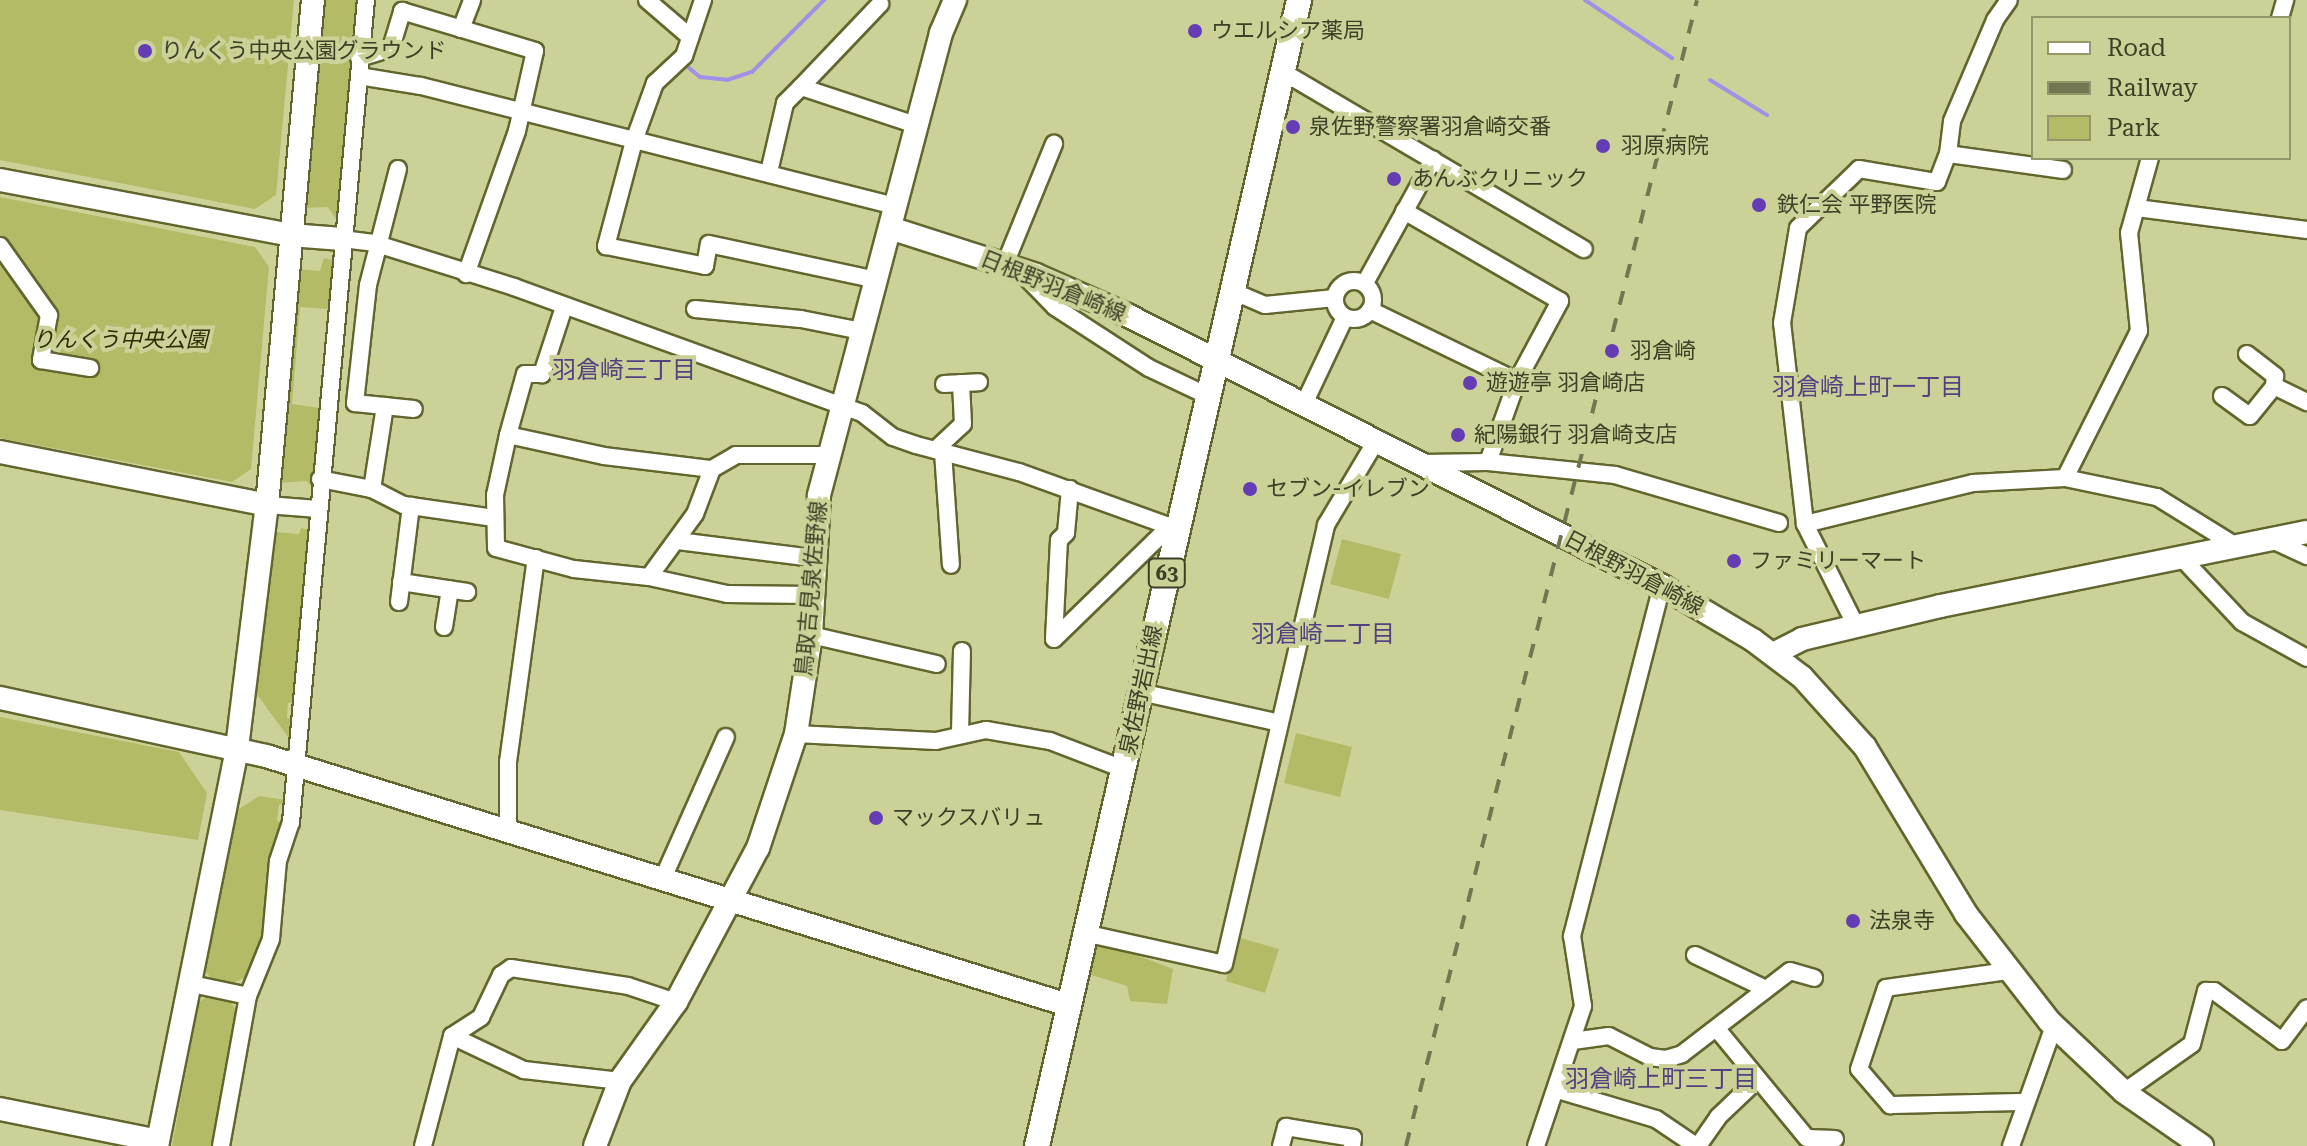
<!DOCTYPE html>
<meta charset="utf-8">
<style>
body{margin:0}
#map{position:relative;width:2307px;height:1146px;overflow:hidden;background:#ccd297;font-family:"Roboto Serif","Noto Sans JP",serif}
div>[style]{position:absolute}
[style*='--x']{left:calc(var(--x)*1px);top:calc(var(--y)*1px);width:calc(var(--w)*1px);rotate:calc(var(--a)*1deg)}
.green>*{inset:0;background:#b3bb67}
.stream>*{height:4px;margin:-2px;padding:0 2px;transform-origin:2px;border-radius:2px;background:#a28fe6}
.roads{filter:drop-shadow(2px 0 #62662e) drop-shadow(-2px 0 #62662e) drop-shadow(0 2px #62662e) drop-shadow(0 -2px #62662e)}
.street>*{height:16px;margin:-8px;padding:0 8px;transform-origin:8px;border-radius:8px;background:#fff}
.street>.ring{margin:-8px;padding:0;box-sizing:content-box;background:none;border:16px solid #fff;border-radius:50%}
.secondary>*{height:22px;margin:-11px;padding:0 11px;transform-origin:11px;border-radius:11px;background:#fff}
.primary>*{height:24px;margin:-12px;padding:0 12px;transform-origin:12px;border-radius:12px;background:#fff}
.rail>*{height:4px;margin-top:-2px;transform-origin:0;background:repeating-linear-gradient(90deg,#737751 0 14px,transparent 0 28px)}
.dots>*{width:22px;height:22px;translate:-50% -50%;box-sizing:border-box;border:4px solid #ccd297;border-radius:50%}
span{translate:-50% -50%;white-space:nowrap;text-align:center;line-height:1.15;-webkit-text-stroke:8px #ccd297;paint-order:stroke}
.shield-label span{padding:2px 6px;background:#ccd297;border:2px solid;border-radius:6px;-webkit-text-stroke-width:0}
.shield-label{font-size:20px;color:#3d3f27;font-weight:700}
.poi-label{font-size:22px;color:#3d3f27}
.left{translate:0 -50%;text-align:left}
.street-label{font-size:22px;color:#3d3f27}
.park-label{font-size:22px;color:#2c2e02;font-style:italic}
.neighbourhood-label{font-size:24px;color:#524380}
.legend{position:absolute;left:2031px;top:16px;width:260px;height:144px;box-sizing:border-box;background:#ccd297;border:2px solid #93976a;margin:0;padding:10px 14px;list-style:none;font-size:24px;color:#3d3f27}
.legend li{display:flex;align-items:center;gap:16px;height:40px}
.legend b{width:40px;border:2px solid #93976a}
</style>
<div id="map">
<div class="green">
<i style="clip-path:polygon(0 0,294px 0,276px 195px,255px 209px,0 160px)"></i>
<i style="clip-path:polygon(321px 0,356px 0,336px 219px,328px 207px,304px 208px)"></i>
<i style="clip-path:polygon(0 197px,255px 247px,269px 267px,251px 469px,232px 482px,0 438px)"></i>
<i style="clip-path:polygon(324px 258px,333px 260px,328px 309px,300px 307px,292px 404px,320px 408px,313px 487px,306px 481px,278px 483px,297px 269px,320px 271px)"></i>
<i style="clip-path:polygon(301px 528px,309px 530px,295px 702px,288px 703px,287px 718px,293px 719px,291px 741px,256px 693px,276px 532px,299px 534px)"></i>
<i style="clip-path:polygon(1342px 539px,1401px 554px,1389px 599px,1330px 584px)"></i>
<i style="clip-path:polygon(0 717px,179px 752px,207px 793px,198px 840px,0 810px)"></i>
<i style="clip-path:polygon(1296px 733px,1352px 747px,1340px 797px,1284px 783px)"></i>
<i style="clip-path:polygon(259px 796px,286px 800px,279px 805px,277px 820px,283px 824px,269px 861px,260px 946px,249px 976px,230px 984px,212px 980px,204px 969px,236px 811px)"></i>
<i style="clip-path:polygon(1087px 936px,1173px 969px,1167px 1004px,1130px 1001px,1127px 986px,1079px 971px)"></i>
<i style="clip-path:polygon(1237px 937px,1279px 949px,1265px 993px,1226px 981px)"></i>
<i style="clip-path:polygon(209px 995px,230px 1000px,236px 1011px,212px 1146px,172px 1146px,199px 1002px)"></i>
</div>
<div class="stream">
<i style="--x:1585;--y:0;--w:105;--a:33.7"></i>
<i style="--x:684;--y:64;--w:21;--a:39"></i>
<i style="--x:700;--y:77;--w:27;--a:6"></i>
<i style="--x:727;--y:80;--w:26;--a:-18"></i>
<i style="--x:752;--y:72;--w:102;--a:-45"></i>
<i style="--x:1710;--y:80;--w:67;--a:31.6"></i>
</div>
<div class="roads">
<div class="street">
<i style="--x:647;--y:0;--w:57;--a:40.7"></i>
<i style="--x:703;--y:0;--w:59;--a:108.7"></i>
<i style="--x:684;--y:56;--w:40;--a:137"></i>
<i style="--x:655;--y:83;--w:62;--a:109.9"></i>
<i style="--x:634;--y:141;--w:109;--a:104.9"></i>
<i style="--x:606;--y:246;--w:101;--a:11.4"></i>
<i style="--x:705;--y:266;--w:22;--a:-80"></i>
<i style="--x:709;--y:244;--w:172;--a:12.1"></i>
<i style="--x:2280;--y:18;--w:19;--a:-74"></i>
<i style="--x:461;--y:29;--w:31;--a:-69"></i>
<i style="--x:359;--y:58;--w:34;--a:-17"></i>
<i style="--x:391;--y:48;--w:39;--a:-73"></i>
<i style="--x:402;--y:11;--w:139;--a:16.7"></i>
<i style="--x:535;--y:51;--w:82;--a:102.7"></i>
<i style="--x:517;--y:131;--w:152;--a:109.6"></i>
<i style="--x:1283;--y:72;--w:349;--a:30.5"></i>
<i style="--x:359;--y:76;--w:63;--a:9.2"></i>
<i style="--x:421;--y:86;--w:490;--a:14.2"></i>
<i style="--x:801;--y:87;--w:115;--a:-46.4"></i>
<i style="--x:1948;--y:154;--w:116;--a:7.9"></i>
<i style="--x:398;--y:169;--w:120;--a:104.5"></i>
<i style="--x:368;--y:285;--w:119;--a:96.3"></i>
<i style="--x:355;--y:403;--w:59;--a:5.8"></i>
<i style="--x:769;--y:172;--w:71;--a:-76.9"></i>
<i style="--x:785;--y:103;--w:23;--a:-45"></i>
<i style="--x:801;--y:87;--w:121;--a:18.3"></i>
<i style="--x:2137;--y:208;--w:171;--a:7.4"></i>
<i style="--x:342;--y:239;--w:32;--a:7"></i>
<i style="--x:374;--y:243;--w:147;--a:17.4"></i>
<i style="--x:514;--y:287;--w:370;--a:19.9"></i>
<i style="--x:862;--y:413;--w:39;--a:38"></i>
<i style="--x:893;--y:437;--w:24;--a:19"></i>
<i style="--x:916;--y:445;--w:106;--a:14.7"></i>
<i style="--x:1019;--y:472;--w:168;--a:19.8"></i>
<i style="--x:0;--y:246;--w:85;--a:54.6"></i>
<i style="--x:49;--y:315;--w:46;--a:100.1"></i>
<i style="--x:41;--y:360;--w:50;--a:9.3"></i>
<i style="--x:1005;--y:264;--w:130;--a:-67.8"></i>
<i style="--x:1018;--y:269;--w:53;--a:45.8"></i>
<i style="--x:1055;--y:307;--w:112;--a:33"></i>
<i style="--x:1149;--y:368;--w:65;--a:25.4"></i>
<i class="ring" style="left:1335px;top:281px;width:22px;height:22px"></i>
<i style="--x:1365;--y:283;--w:141;--a:-61.1"></i>
<i style="--x:1232;--y:291;--w:36;--a:23"></i>
<i style="--x:1265;--y:305;--w:70;--a:-5.7"></i>
<i style="--x:564;--y:307;--w:71;--a:108.2"></i>
<i style="--x:542;--y:374;--w:17;--a:180"></i>
<i style="--x:525;--y:374;--w:63;--a:105.6"></i>
<i style="--x:508;--y:435;--w:61;--a:102.2"></i>
<i style="--x:495;--y:495;--w:53;--a:88.9"></i>
<i style="--x:496;--y:548;--w:81;--a:15.1"></i>
<i style="--x:574;--y:569;--w:75;--a:6.1"></i>
<i style="--x:649;--y:577;--w:80;--a:12.3"></i>
<i style="--x:727;--y:594;--w:84;--a:0.7"></i>
<i style="--x:695;--y:309;--w:106;--a:5.4"></i>
<i style="--x:801;--y:319;--w:61;--a:11.3"></i>
<i style="--x:1370;--y:310;--w:163;--a:25.8"></i>
<i style="--x:1517;--y:381;--w:91;--a:-61.7"></i>
<i style="--x:1560;--y:301;--w:180;--a:-150"></i>
<i style="--x:2247;--y:354;--w:36;--a:38"></i>
<i style="--x:2275;--y:376;--w:10;--a:96"></i>
<i style="--x:2274;--y:386;--w:37;--a:26"></i>
<i style="--x:944;--y:384;--w:35;--a:-3"></i>
<i style="--x:2222;--y:396;--w:34;--a:36"></i>
<i style="--x:2250;--y:416;--w:38;--a:-51"></i>
<i style="--x:1303;--y:406;--w:98;--a:-64.7"></i>
<i style="--x:508;--y:435;--w:98;--a:12.3"></i>
<i style="--x:604;--y:456;--w:109;--a:6.9"></i>
<i style="--x:712;--y:469;--w:28;--a:-30"></i>
<i style="--x:736;--y:455;--w:92;--a:0"></i>
<i style="--x:935;--y:450;--w:38;--a:-43"></i>
<i style="--x:963;--y:424;--w:41;--a:-92.8"></i>
<i style="--x:943;--y:452;--w:113;--a:86"></i>
<i style="--x:1488;--y:462;--w:86;--a:-70.3"></i>
<i style="--x:1423;--y:463;--w:65;--a:-0.9"></i>
<i style="--x:1488;--y:462;--w:128;--a:5.8"></i>
<i style="--x:1615;--y:475;--w:171;--a:16.3"></i>
<i style="--x:2065;--y:478;--w:165;--a:-63.3"></i>
<i style="--x:2139;--y:331;--w:99;--a:-95.8"></i>
<i style="--x:2129;--y:233;--w:78;--a:-74.4"></i>
<i style="--x:320;--y:479;--w:53;--a:10.9"></i>
<i style="--x:372;--y:489;--w:36;--a:27"></i>
<i style="--x:404;--y:505;--w:91;--a:8.2"></i>
<i style="--x:372;--y:489;--w:84;--a:-81.1"></i>
<i style="--x:1070;--y:489;--w:44;--a:95.2"></i>
<i style="--x:1066;--y:533;--w:10;--a:135"></i>
<i style="--x:1059;--y:540;--w:99;--a:92.9"></i>
<i style="--x:1054;--y:639;--w:162;--a:-44.2"></i>
<i style="--x:267;--y:505;--w:51;--a:4.5"></i>
<i style="--x:1805;--y:524;--w:173;--a:-13.7"></i>
<i style="--x:1973;--y:483;--w:92;--a:-3.1"></i>
<i style="--x:2065;--y:478;--w:94;--a:11.7"></i>
<i style="--x:2157;--y:497;--w:93;--a:31.8"></i>
<i style="--x:2270;--y:539;--w:41;--a:24.7"></i>
<i style="--x:678;--y:541;--w:136;--a:7.2"></i>
<i style="--x:2180;--y:556;--w:91;--a:46.8"></i>
<i style="--x:2242;--y:622;--w:74;--a:29"></i>
<i style="--x:649;--y:577;--w:78;--a:-53.9"></i>
<i style="--x:695;--y:514;--w:48;--a:-69.3"></i>
<i style="--x:401;--y:582;--w:67;--a:8.6"></i>
<i style="--x:399;--y:602;--w:97;--a:-82.9"></i>
<i style="--x:1856;--y:626;--w:114;--a:-116.6"></i>
<i style="--x:1805;--y:524;--w:202;--a:-96.5"></i>
<i style="--x:1782;--y:323;--w:96;--a:-80.4"></i>
<i style="--x:1798;--y:228;--w:85;--a:-44"></i>
<i style="--x:1859;--y:169;--w:79;--a:9.5"></i>
<i style="--x:1937;--y:182;--w:30;--a:-69"></i>
<i style="--x:1948;--y:154;--w:33;--a:-83"></i>
<i style="--x:1952;--y:121;--w:110;--a:-66.9"></i>
<i style="--x:1995;--y:20;--w:24;--a:-55"></i>
<i style="--x:444;--y:627;--w:38;--a:-81"></i>
<i style="--x:811;--y:635;--w:129;--a:13"></i>
<i style="--x:1140;--y:692;--w:143;--a:12.5"></i>
<i style="--x:960;--y:733;--w:82;--a:-88.6"></i>
<i style="--x:796;--y:734;--w:140;--a:2.9"></i>
<i style="--x:936;--y:741;--w:51;--a:-12.4"></i>
<i style="--x:986;--y:730;--w:65;--a:9.8"></i>
<i style="--x:1050;--y:741;--w:78;--a:21"></i>
<i style="--x:508;--y:828;--w:66;--a:-90"></i>
<i style="--x:508;--y:762;--w:206;--a:-82.2"></i>
<i style="--x:664;--y:876;--w:152;--a:-66"></i>
<i style="--x:1084;--y:933;--w:143;--a:12.5"></i>
<i style="--x:1224;--y:964;--w:451;--a:-76.9"></i>
<i style="--x:1326;--y:525;--w:98;--a:-59.2"></i>
<i style="--x:1695;--y:955;--w:79;--a:25.6"></i>
<i style="--x:2008;--y:971;--w:123;--a:172.1"></i>
<i style="--x:1886;--y:988;--w:85;--a:108.4"></i>
<i style="--x:1859;--y:1069;--w:48;--a:49.3"></i>
<i style="--x:1890;--y:1105;--w:132;--a:-1.3"></i>
<i style="--x:187;--y:983;--w:62;--a:12"></i>
<i style="--x:1717;--y:1029;--w:141;--a:50.5"></i>
<i style="--x:1807;--y:1138;--w:28;--a:2"></i>
<i style="--x:452;--y:1036;--w:80;--a:25.3"></i>
<i style="--x:524;--y:1070;--w:97;--a:6.5"></i>
<i style="--x:1573;--y:1041;--w:36;--a:-8"></i>
<i style="--x:1609;--y:1036;--w:46;--a:27.1"></i>
<i style="--x:1650;--y:1057;--w:16;--a:7"></i>
<i style="--x:1666;--y:1059;--w:17;--a:-17"></i>
<i style="--x:1682;--y:1054;--w:136;--a:-37.5"></i>
<i style="--x:1790;--y:971;--w:25;--a:16"></i>
<i style="--x:1558;--y:1090;--w:102;--a:16.5"></i>
<i style="--x:1656;--y:1119;--w:48;--a:34"></i>
<i style="--x:2124;--y:1092;--w:83;--a:-35.2"></i>
<i style="--x:2192;--y:1044;--w:55;--a:-75.2"></i>
<i style="--x:2206;--y:991;--w:8;--a:0"></i>
<i style="--x:2214;--y:991;--w:84;--a:36.3"></i>
<i style="--x:2282;--y:1041;--w:41;--a:-52.9"></i>
<i style="--x:221;--y:1146;--w:152;--a:-79.8"></i>
<i style="--x:248;--y:996;--w:61;--a:-68"></i>
<i style="--x:271;--y:939;--w:78;--a:-84.9"></i>
<i style="--x:278;--y:861;--w:41;--a:-71.6"></i>
<i style="--x:291;--y:822;--w:825;--a:-84.79"></i>
<i style="--x:423;--y:1146;--w:114;--a:-75.2"></i>
<i style="--x:452;--y:1036;--w:35;--a:-33"></i>
<i style="--x:481;--y:1017;--w:47;--a:-64.5"></i>
<i style="--x:501;--y:975;--w:12;--a:-35"></i>
<i style="--x:511;--y:968;--w:118;--a:8.7"></i>
<i style="--x:628;--y:986;--w:51;--a:18.4"></i>
<i style="--x:1281;--y:1146;--w:20;--a:-75"></i>
<i style="--x:1286;--y:1127;--w:68;--a:9.3"></i>
<i style="--x:1353;--y:1138;--w:8;--a:97"></i>
<i style="--x:1536;--y:1146;--w:148;--a:-71.4"></i>
<i style="--x:1583;--y:1006;--w:71;--a:-98.9"></i>
<i style="--x:1572;--y:936;--w:361;--a:-75.6"></i>
<i style="--x:1698;--y:1146;--w:35;--a:-55"></i>
<i style="--x:1718;--y:1117;--w:55;--a:-43.5"></i>
<i style="--x:2011;--y:1146;--w:127;--a:-70.3"></i>
</div>
<div class="secondary">
<i style="--x:0;--y:180;--w:295;--a:10.7"></i>
<i style="--x:290;--y:235;--w:52;--a:4.4"></i>
<i style="--x:890;--y:228;--w:153;--a:17.8"></i>
<i style="--x:1036;--y:275;--w:99;--a:23.7"></i>
<i style="--x:1127;--y:315;--w:600;--a:26.86"></i>
<i style="--x:1662;--y:586;--w:106;--a:30.7"></i>
<i style="--x:1753;--y:640;--w:61;--a:37.1"></i>
<i style="--x:1802;--y:677;--w:94;--a:48"></i>
<i style="--x:1865;--y:747;--w:195;--a:58.8"></i>
<i style="--x:1966;--y:914;--w:135;--a:52.2"></i>
<i style="--x:2049;--y:1021;--w:103;--a:43.4"></i>
<i style="--x:2124;--y:1092;--w:95;--a:34.7"></i>
<i style="--x:0;--y:452;--w:272;--a:11.2"></i>
<i style="--x:1773;--y:654;--w:33;--a:-27"></i>
<i style="--x:1802;--y:639;--w:142;--a:-13.4"></i>
<i style="--x:1940;--y:606;--w:374;--a:-11.4"></i>
<i style="--x:0;--y:698;--w:272;--a:12.3"></i>
<i style="--x:266;--y:756;--w:840;--a:17.25"></i>
<i style="--x:0;--y:1109;--w:161;--a:11.4"></i>
<i style="--x:157;--y:1146;--w:406;--a:-78.6"></i>
<i style="--x:237;--y:748;--w:245;--a:-83"></i>
<i style="--x:267;--y:505;--w:507;--a:-84.8"></i>
<i style="--x:595;--y:1146;--w:70;--a:-69"></i>
<i style="--x:620;--y:1081;--w:97;--a:-54.7"></i>
<i style="--x:676;--y:1002;--w:174;--a:-62"></i>
<i style="--x:758;--y:848;--w:120;--a:-71.6"></i>
<i style="--x:796;--y:734;--w:100;--a:-81.4"></i>
<i style="--x:811;--y:635;--w:140;--a:-86.7"></i>
<i style="--x:819;--y:495;--w:478;--a:-75.2"></i>
<i style="--x:941;--y:33;--w:36;--a:-67"></i>
</div>
<div class="primary">
<i style="--x:1037;--y:1146;--w:1176;--a:-77.12"></i>
</div>
</div>
<div class="rail">
<i style="--x:1406;--y:1146;--w:1182;--a:-75.75"></i>
</div>
<div class="dots">
<i style="left:1195px;top:31px;background:#643db5"></i>
<i style="left:145px;top:51px;background:#643db5"></i>
<i style="left:1293px;top:127px;background:#643db5"></i>
<i style="left:1603px;top:146px;background:#643db5"></i>
<i style="left:1394px;top:179px;background:#643db5"></i>
<i style="left:1759px;top:205px;background:#643db5"></i>
<i style="left:1612px;top:351px;background:#643db5"></i>
<i style="left:1470px;top:383px;background:#643db5"></i>
<i style="left:1458px;top:435px;background:#643db5"></i>
<i style="left:1250px;top:489px;background:#643db5"></i>
<i style="left:1734px;top:561px;background:#643db5"></i>
<i style="left:876px;top:818px;background:#643db5"></i>
<i style="left:1853px;top:921px;background:#643db5"></i>
</div>
<div class="shield-label">
<span style="left:1167px;top:573px">63</span>
</div>
<div class="poi-label">
<span class="left" style="left:1211px;top:31px">ウエルシア薬局</span>
<span class="left" style="left:161px;top:51px">りんくう中央公園グラウンド</span>
<span class="left" style="left:1309px;top:127px">泉佐野警察署羽倉崎交番</span>
<span class="left" style="left:1621px;top:146px">羽原病院</span>
<span class="left" style="left:1412px;top:179px">あんぶクリニック</span>
<span class="left" style="left:1777px;top:205px">鉄仁会 平野医院</span>
<span class="left" style="left:1630px;top:351px">羽倉崎</span>
<span class="left" style="left:1486px;top:383px">遊遊亭 羽倉崎店</span>
<span class="left" style="left:1474px;top:435px">紀陽銀行 羽倉崎支店</span>
<span class="left" style="left:1266px;top:489px">セブン-イレブン</span>
<span class="left" style="left:1750px;top:561px">ファミリーマート</span>
<span class="left" style="left:892px;top:818px">マックスバリュ</span>
<span class="left" style="left:1869px;top:921px">法泉寺</span>
</div>
<div class="street-label">
<span style="left:1053px;top:286px;rotate:22deg">日根野羽倉崎線</span>
<span style="left:1634px;top:573px;rotate:28deg">日根野羽倉崎線</span>
<span style="left:811px;top:589px;rotate:-85deg">鳥取吉見泉佐野線</span>
<span style="left:1141px;top:690px;rotate:-78deg">泉佐野岩出線</span>
</div>
<div class="park-label">
<span style="left:120px;top:340px">りんくう中央公園</span>
</div>
<div class="neighbourhood-label">
<span style="left:624px;top:371px">羽倉崎三丁目</span>
<span style="left:1868px;top:388px">羽倉崎上町一丁目</span>
<span style="left:1323px;top:635px">羽倉崎二丁目</span>
<span style="left:1661px;top:1080px">羽倉崎上町三丁目</span>
</div>
<ul class="legend">
<li><b style="height:10px;background:#fff"></b>Road</li>
<li><b style="height:10px;background:#737751"></b>Railway</li>
<li><b style="height:22px;background:#b3bb67"></b>Park</li>
</ul>
</div>
